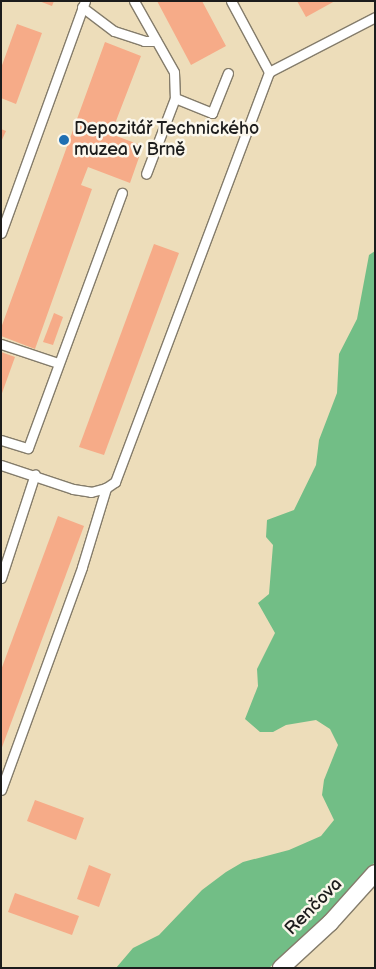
<!DOCTYPE html>
<meta charset="utf-8">
<style>
body{margin:0}
#map{position:relative;width:376px;height:969px;overflow:hidden;background:#edddba;font-family:"Balsamiq Sans",sans-serif}
div>[style]{position:absolute}
[style*='--x']{left:calc(var(--x)*1px);top:calc(var(--y)*1px);width:calc(var(--w)*1px);rotate:calc(var(--a)*1deg)}
.forest>*{inset:0;background:#72be86}
.building>*{inset:0;background:#f6ab88}
.roads{filter:drop-shadow(1px 0 #847c6b) drop-shadow(-1px 0 #847c6b) drop-shadow(0 1px #847c6b) drop-shadow(0 -1px #847c6b)}
.service>*{height:9px;margin:-4.5px;padding:0 4.5px;transform-origin:4.5px;border-radius:4.5px;background:#fff}
.minor>*{height:16px;margin:-8px;padding:0 8px;transform-origin:8px;border-radius:8px;background:#fff}
.dots>*{width:14px;height:14px;translate:-50% -50%;box-sizing:border-box;border:2px solid #fbf7ec;border-radius:50%}
span{translate:-50% -50%;white-space:nowrap;text-align:center;line-height:1.15;-webkit-text-stroke:5px #fbf7ec;paint-order:stroke}
.poi-label{font-size:18px;color:#1c1c1c}
.left{translate:0 -50%;text-align:left}
.street-label{font-size:18px;color:#1c1c1c}
.frame{position:absolute;inset:0;border:2px solid #1c1c1c;pointer-events:none}
</style>
<div id="map">
<div class="forest">
<i style="clip-path:polygon(375px 251px,375px 862px,326px 917px,269px 968px,116px 968px,133px 948px,159px 935px,202px 890px,226px 872px,243px 862px,289px 850px,321px 836px,334px 820px,322px 795px,324px 780px,338px 745px,330px 729px,316px 720px,286px 725px,273px 732px,260px 732px,245px 719px,258px 686px,257px 669px,275px 633px,258px 603px,269px 594px,273px 545px,266px 537px,267px 520px,294px 510px,316px 465px,319px 440px,337px 393px,339px 354px,357px 319px,369px 255px)"></i>
</div>
<div class="building">
<i style="clip-path:polygon(39px 1px,54px 1px,52px 6px)"></i>
<i style="clip-path:polygon(157px 1px,202px 1px,226px 46px,191px 65px)"></i>
<i style="clip-path:polygon(297px 1px,335px 1px,306px 17px)"></i>
<i style="clip-path:polygon(17px 24px,42px 33px,16px 104px,1px 98px,1px 68px)"></i>
<i style="clip-path:polygon(105px 42px,141px 56px,111px 134px,143px 146px,130px 183px,88px 167px,81px 185px,92px 189px,35px 349px,1px 336px,1px 328px)"></i>
<i style="clip-path:polygon(1px 129px,6px 131px,1px 142px)"></i>
<i style="clip-path:polygon(154px 244px,179px 253px,104px 455px,79px 447px)"></i>
<i style="clip-path:polygon(54px 313px,63px 317px,53px 345px,43px 342px)"></i>
<i style="clip-path:polygon(1px 352px,15px 357px,1px 396px)"></i>
<i style="clip-path:polygon(58px 516px,84px 526px,1px 750px,1px 670px)"></i>
<i style="clip-path:polygon(35px 800px,84px 818px,76px 840px,27px 821px)"></i>
<i style="clip-path:polygon(89px 865px,111px 874px,99px 907px,77px 899px)"></i>
<i style="clip-path:polygon(15px 893px,79px 916px,72px 935px,8px 912px)"></i>
</div>
<div class="roads">
<div class="service">
<i style="--x:134;--y:1;--w:81;--a:60.6"></i>
<i style="--x:174;--y:72;--w:26;--a:88"></i>
<i style="--x:175;--y:98;--w:81;--a:110.9"></i>
<i style="--x:231;--y:1;--w:81;--a:61.8"></i>
<i style="--x:82;--y:7;--w:40;--a:37"></i>
<i style="--x:114;--y:31;--w:32;--a:18"></i>
<i style="--x:144;--y:41;--w:12;--a:0"></i>
<i style="--x:175;--y:98;--w:40;--a:22"></i>
<i style="--x:212;--y:113;--w:43;--a:-68.2"></i>
<i style="--x:1;--y:233;--w:247;--a:-70.1"></i>
<i style="--x:1;--y:344;--w:60;--a:18.4"></i>
<i style="--x:1;--y:440;--w:28;--a:17"></i>
<i style="--x:28;--y:448;--w:272;--a:-69.8"></i>
<i style="--x:1;--y:465;--w:76;--a:18.4"></i>
<i style="--x:73;--y:489;--w:18;--a:9"></i>
<i style="--x:91;--y:492;--w:16;--a:-15"></i>
<i style="--x:106;--y:488;--w:11;--a:-34"></i>
<i style="--x:115;--y:482;--w:438;--a:-69.4"></i>
<i style="--x:269;--y:72;--w:119;--a:-27.4"></i>
<i style="--x:1;--y:578;--w:109;--a:-71.9"></i>
<i style="--x:1;--y:790;--w:237;--a:-70"></i>
<i style="--x:82;--y:567;--w:83;--a:-73.1"></i>
</div>
<div class="minor">
<i style="--x:281;--y:968;--w:67;--a:-42.6"></i>
<i style="--x:330;--y:923;--w:67;--a:-48"></i>
</div>
</div>
<div class="dots">
<i style="left:64px;top:140px;background:#1f6fb2"></i>
</div>
<div class="poi-label">
<span class="left" style="left:74px;top:140px">Depozitář Technického<br>muzea v Brně</span>
</div>
<div class="street-label">
<span style="left:314px;top:907px;rotate:-45deg">Renčova</span>
</div>
<div class="frame"></div>
</div>
